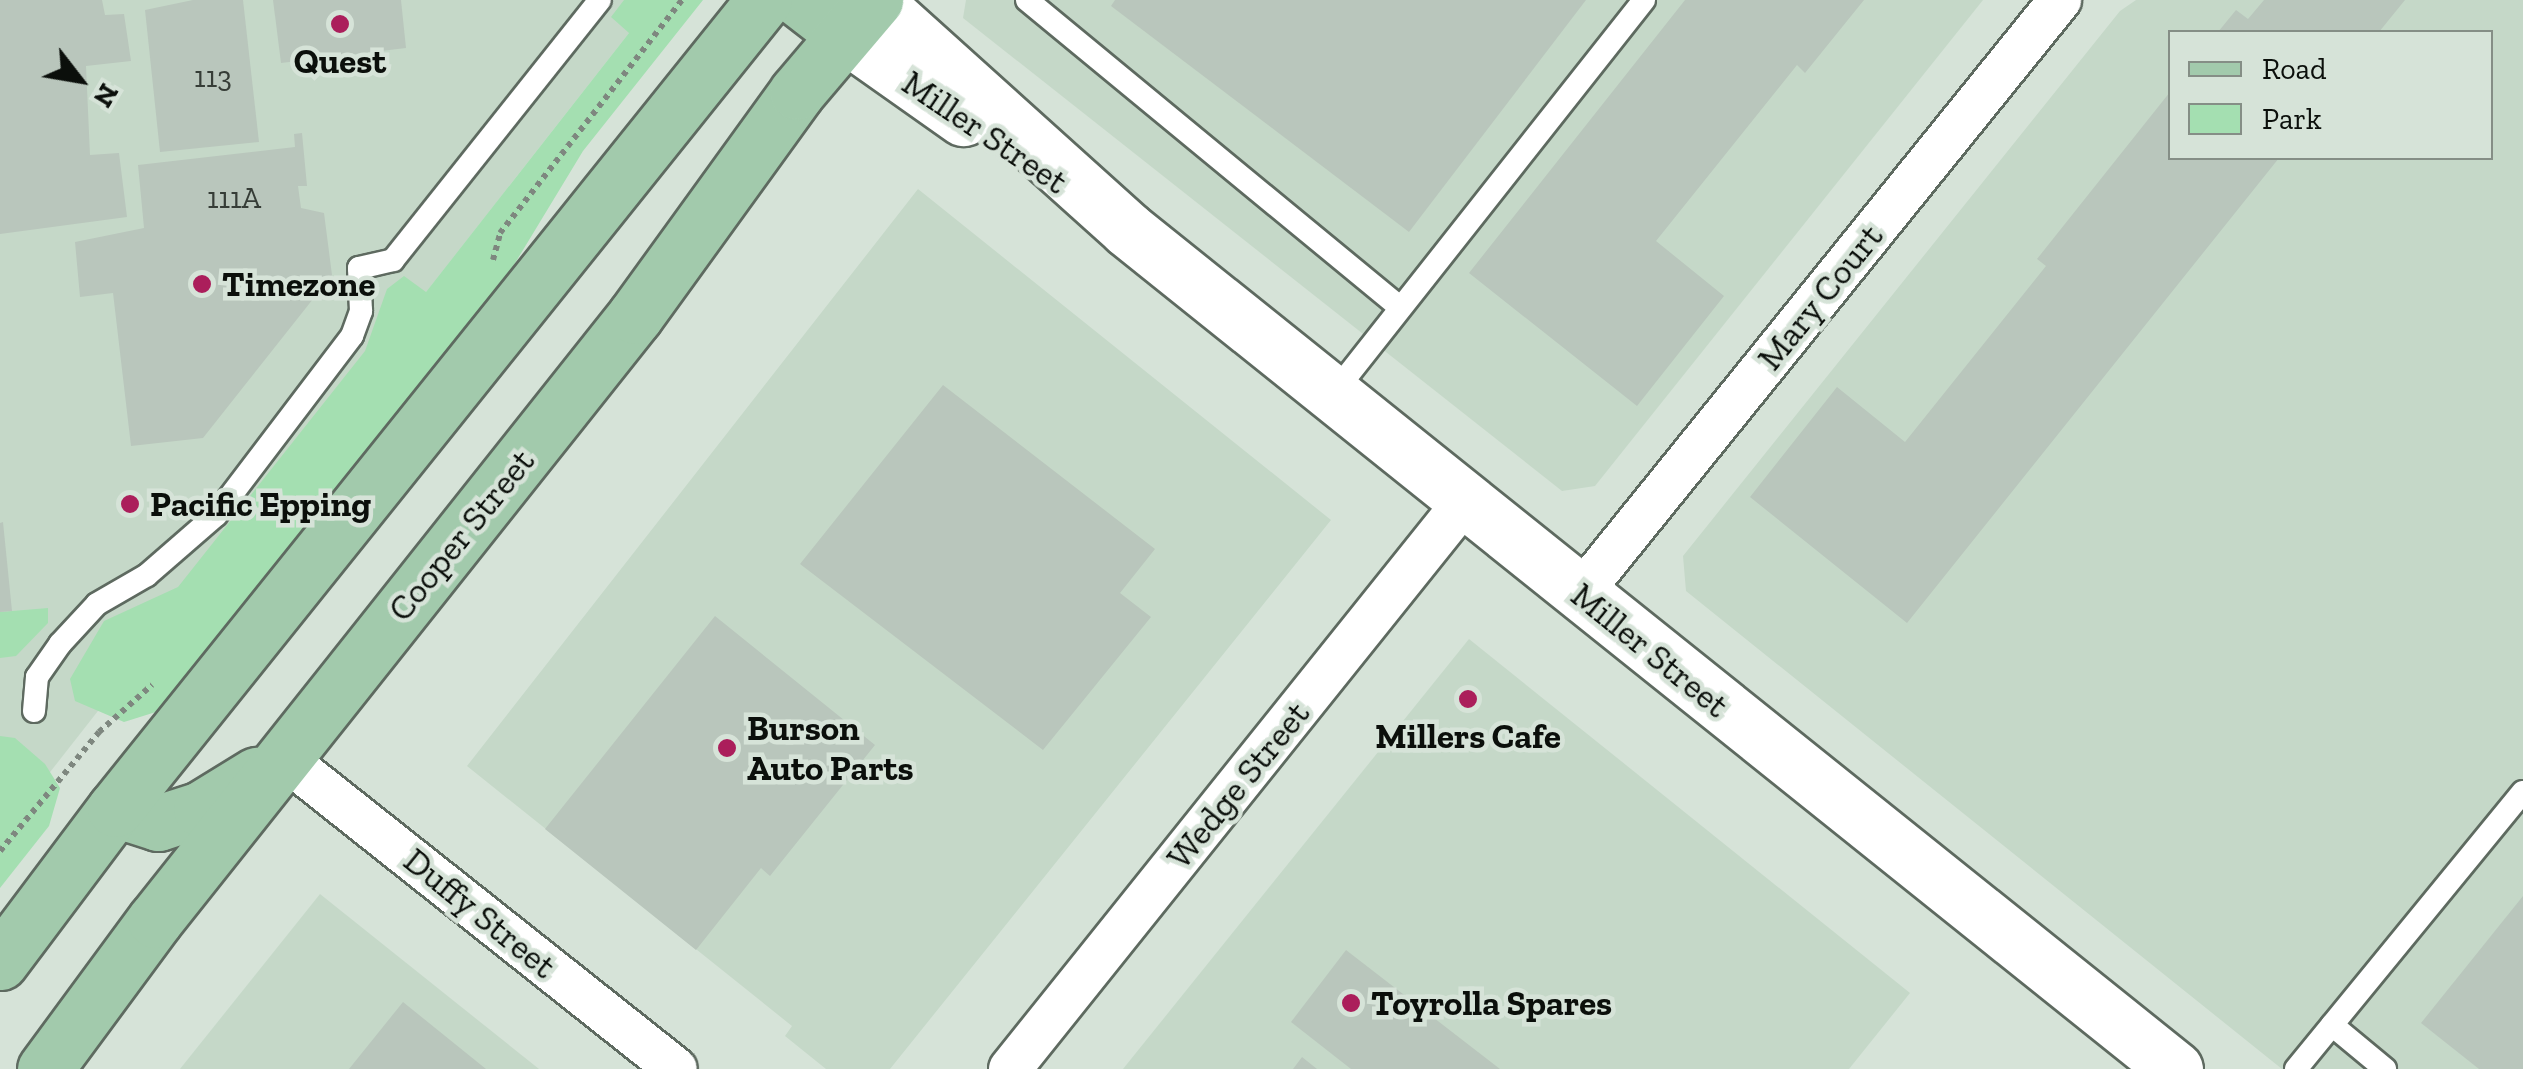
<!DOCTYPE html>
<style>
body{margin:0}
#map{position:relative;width:2523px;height:1069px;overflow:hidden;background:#d6e3d8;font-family:"Zilla Slab",serif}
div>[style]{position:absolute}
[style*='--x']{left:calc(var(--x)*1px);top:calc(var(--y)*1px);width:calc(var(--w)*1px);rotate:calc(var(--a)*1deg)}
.built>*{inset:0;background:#c5d8c8}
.green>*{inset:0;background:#a4dfb1}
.building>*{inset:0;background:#b9c6bc}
.path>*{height:6px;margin-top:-3px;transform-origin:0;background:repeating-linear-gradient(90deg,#7e877f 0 5px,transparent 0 10px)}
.roads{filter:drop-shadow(2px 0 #5e6a60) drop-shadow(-2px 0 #5e6a60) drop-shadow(0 2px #5e6a60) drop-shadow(0 -2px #5e6a60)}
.service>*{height:22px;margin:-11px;padding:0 11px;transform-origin:11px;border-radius:11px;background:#fff}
.minor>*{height:42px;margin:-21px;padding:0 21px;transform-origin:21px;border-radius:21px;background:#fff}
.tertiary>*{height:55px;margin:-27.5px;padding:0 27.5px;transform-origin:27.5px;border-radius:27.5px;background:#fff}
.primary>*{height:55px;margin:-27.5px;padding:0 27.5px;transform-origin:27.5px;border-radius:27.5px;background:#a2caac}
.dots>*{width:28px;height:28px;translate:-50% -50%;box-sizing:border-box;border:5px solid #d6e3d8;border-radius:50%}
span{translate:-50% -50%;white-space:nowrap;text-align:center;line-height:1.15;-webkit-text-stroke:9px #d6e3d8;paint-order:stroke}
.number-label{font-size:30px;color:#363d37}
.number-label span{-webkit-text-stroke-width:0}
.poi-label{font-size:35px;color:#0b0f0b;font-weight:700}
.left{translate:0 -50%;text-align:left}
.street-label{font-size:35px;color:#0b0f0b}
.legend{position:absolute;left:2168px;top:30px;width:325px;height:130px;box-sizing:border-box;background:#d6e3d8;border:2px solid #858e86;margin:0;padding:12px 18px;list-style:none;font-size:30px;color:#0b0f0b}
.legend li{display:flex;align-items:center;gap:20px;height:50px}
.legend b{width:50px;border:2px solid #858e86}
.north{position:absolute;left:30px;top:30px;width:100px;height:100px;-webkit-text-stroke:8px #d6e3d8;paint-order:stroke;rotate:121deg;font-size:28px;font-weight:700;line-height:40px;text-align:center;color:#0b0f0b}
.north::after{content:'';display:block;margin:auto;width:35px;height:45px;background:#0b0f0b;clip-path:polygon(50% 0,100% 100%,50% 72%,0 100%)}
</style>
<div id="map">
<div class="built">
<i style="clip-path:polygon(0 0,655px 0,0 836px)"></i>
<i style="clip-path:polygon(966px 0,1983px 0,1595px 486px,1562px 491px,963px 18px)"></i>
<i style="clip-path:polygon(evenodd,2136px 0,2523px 0,2523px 1069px,2282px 1069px,1686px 591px,1683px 556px,2120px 11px,2136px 0,2170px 32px,2490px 32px,2490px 158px,2170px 158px,2170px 32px)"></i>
<i style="clip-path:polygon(918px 189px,1331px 520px,890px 1069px,826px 1069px,785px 1036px,792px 1026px,467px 766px)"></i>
<i style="clip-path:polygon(1469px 639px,1910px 993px,1849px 1069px,1123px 1069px)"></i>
<i style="clip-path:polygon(320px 894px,539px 1069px,180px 1069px)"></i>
</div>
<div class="green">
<i style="clip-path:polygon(624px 0,703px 0,583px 151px,506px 278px,159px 711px,124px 722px,75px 701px,70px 679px,104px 621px,178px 587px,365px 351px,387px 289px,404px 276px,426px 292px,629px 33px,611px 17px)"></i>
<i style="clip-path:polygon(48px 608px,48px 623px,16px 656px,0 658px,0 612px)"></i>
<i style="clip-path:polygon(0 736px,15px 738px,45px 764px,60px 788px,49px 826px,0 888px)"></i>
</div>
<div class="building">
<i style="clip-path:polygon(0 0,102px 0,105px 15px,124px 14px,131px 61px,86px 66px,90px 155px,119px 153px,127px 217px,0 234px)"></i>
<i style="clip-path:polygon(193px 0,243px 0,259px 142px,160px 152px,145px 10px)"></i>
<i style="clip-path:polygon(273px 0,401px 0,406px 48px,281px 63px)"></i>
<i style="clip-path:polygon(1115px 0,1586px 0,1409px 232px,1111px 6px)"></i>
<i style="clip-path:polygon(1685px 0,1864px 0,1805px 73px,1797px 65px,1656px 241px,1724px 296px,1637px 406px,1469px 273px)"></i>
<i style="clip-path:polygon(2264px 0,2405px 0,2379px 32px,2218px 32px,2236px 10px,2248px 19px)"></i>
<i style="clip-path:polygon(2170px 92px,2170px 158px,2279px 158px,1907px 623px,1750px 497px,1837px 387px,1905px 442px,2046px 266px,2037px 259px)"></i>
<i style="clip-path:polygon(302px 133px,307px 186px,298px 186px,301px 208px,324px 213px,332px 275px,203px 438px,131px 446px,113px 293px,80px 297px,75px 242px,144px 228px,138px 165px,295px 147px,294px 134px)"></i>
<i style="clip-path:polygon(943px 385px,1155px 549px,1120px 593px,1151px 617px,1043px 750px,800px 564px)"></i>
<i style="clip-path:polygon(3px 522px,12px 611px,0 612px,0 523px)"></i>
<i style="clip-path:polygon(715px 616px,875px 745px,770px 876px,761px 868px,696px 950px,545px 829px)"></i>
<i style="clip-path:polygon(2523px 896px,2523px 1069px,2479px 1069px,2421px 1023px)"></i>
<i style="clip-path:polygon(1346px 950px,1500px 1069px,1351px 1069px,1291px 1022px)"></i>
<i style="clip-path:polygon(403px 1002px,486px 1069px,349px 1069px)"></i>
<i style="clip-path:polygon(1302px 1057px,1317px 1069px,1293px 1069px)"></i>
</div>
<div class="path">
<i style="--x:493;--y:260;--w:28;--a:-75"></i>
<i style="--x:500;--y:233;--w:296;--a:-52"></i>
<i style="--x:0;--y:851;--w:155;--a:-50.2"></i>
<i style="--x:99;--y:732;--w:71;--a:-41.6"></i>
</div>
<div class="roads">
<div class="service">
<i style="--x:1027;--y:0;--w:482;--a:39.5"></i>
<i style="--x:1333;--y:394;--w:502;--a:-51.71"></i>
<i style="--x:34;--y:711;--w:34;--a:-85"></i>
<i style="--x:37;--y:677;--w:40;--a:-55.1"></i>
<i style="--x:60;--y:644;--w:54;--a:-47.2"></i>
<i style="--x:97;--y:604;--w:58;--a:-30.1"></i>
<i style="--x:147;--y:575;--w:91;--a:-41"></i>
<i style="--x:216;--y:515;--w:225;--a:-52.8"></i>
<i style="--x:352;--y:336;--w:27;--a:-70"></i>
<i style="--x:361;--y:311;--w:43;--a:-92.7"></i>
<i style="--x:359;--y:268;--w:35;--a:-13"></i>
<i style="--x:393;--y:260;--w:332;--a:-51.5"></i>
<i style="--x:2332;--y:1025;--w:69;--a:39.7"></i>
<i style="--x:2296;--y:1069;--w:358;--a:-50.7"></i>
</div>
<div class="minor">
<i style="--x:1580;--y:594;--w:764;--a:-51.06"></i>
<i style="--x:284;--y:758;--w:500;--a:38.43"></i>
<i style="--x:1010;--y:1069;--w:728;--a:-51.3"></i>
</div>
<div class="tertiary">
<i style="--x:874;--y:1;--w:341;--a:42"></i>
<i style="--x:1127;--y:229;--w:1343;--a:38.71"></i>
<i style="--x:844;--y:34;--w:146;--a:35.2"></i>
</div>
<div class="primary">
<i style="--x:800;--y:0;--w:56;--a:37.7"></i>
<i style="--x:115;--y:809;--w:45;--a:18"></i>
<i style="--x:158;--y:823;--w:45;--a:-18"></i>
<i style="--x:201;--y:809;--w:65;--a:-31.7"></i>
<i style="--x:0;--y:962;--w:191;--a:-53.1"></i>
<i style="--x:115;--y:809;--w:1037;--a:-51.26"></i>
<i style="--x:45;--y:1069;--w:185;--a:-53.6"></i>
<i style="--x:155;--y:920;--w:772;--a:-51.53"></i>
<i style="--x:635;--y:316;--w:276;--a:-54.1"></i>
<i style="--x:797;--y:92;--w:121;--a:-49.7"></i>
</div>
</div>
<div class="dots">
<i style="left:340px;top:24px;background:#ab1e5b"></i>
<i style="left:202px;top:284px;background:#ab1e5b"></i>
<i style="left:130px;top:504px;background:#ab1e5b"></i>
<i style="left:1468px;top:699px;background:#ab1e5b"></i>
<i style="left:727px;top:748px;background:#ab1e5b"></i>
<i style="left:1351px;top:1003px;background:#ab1e5b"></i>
</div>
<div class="number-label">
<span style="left:213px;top:77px">113</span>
<span style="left:234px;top:198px">111A</span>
</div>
<div class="poi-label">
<span style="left:340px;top:61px">Quest</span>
<span class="left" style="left:222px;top:284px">Timezone</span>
<span class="left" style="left:150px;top:504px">Pacific Epping</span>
<span class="left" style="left:747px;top:748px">Burson<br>Auto Parts</span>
<span style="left:1468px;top:736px">Millers Cafe</span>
<span class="left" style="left:1371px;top:1003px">Toyrolla Spares</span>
</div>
<div class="street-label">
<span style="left:985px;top:132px;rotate:34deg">Miller Street</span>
<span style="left:1820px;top:297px;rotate:-51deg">Mary Court</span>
<span style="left:461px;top:535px;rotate:-51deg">Cooper Street</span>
<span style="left:1650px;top:650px;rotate:39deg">Miller Street</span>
<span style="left:1238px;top:785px;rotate:-51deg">Wedge Street</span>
<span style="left:480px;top:913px;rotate:39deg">Duffy Street</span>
</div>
<ul class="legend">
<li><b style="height:12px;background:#a2caac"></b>Road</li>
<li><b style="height:28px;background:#a4dfb1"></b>Park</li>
</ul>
<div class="north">N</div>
</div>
